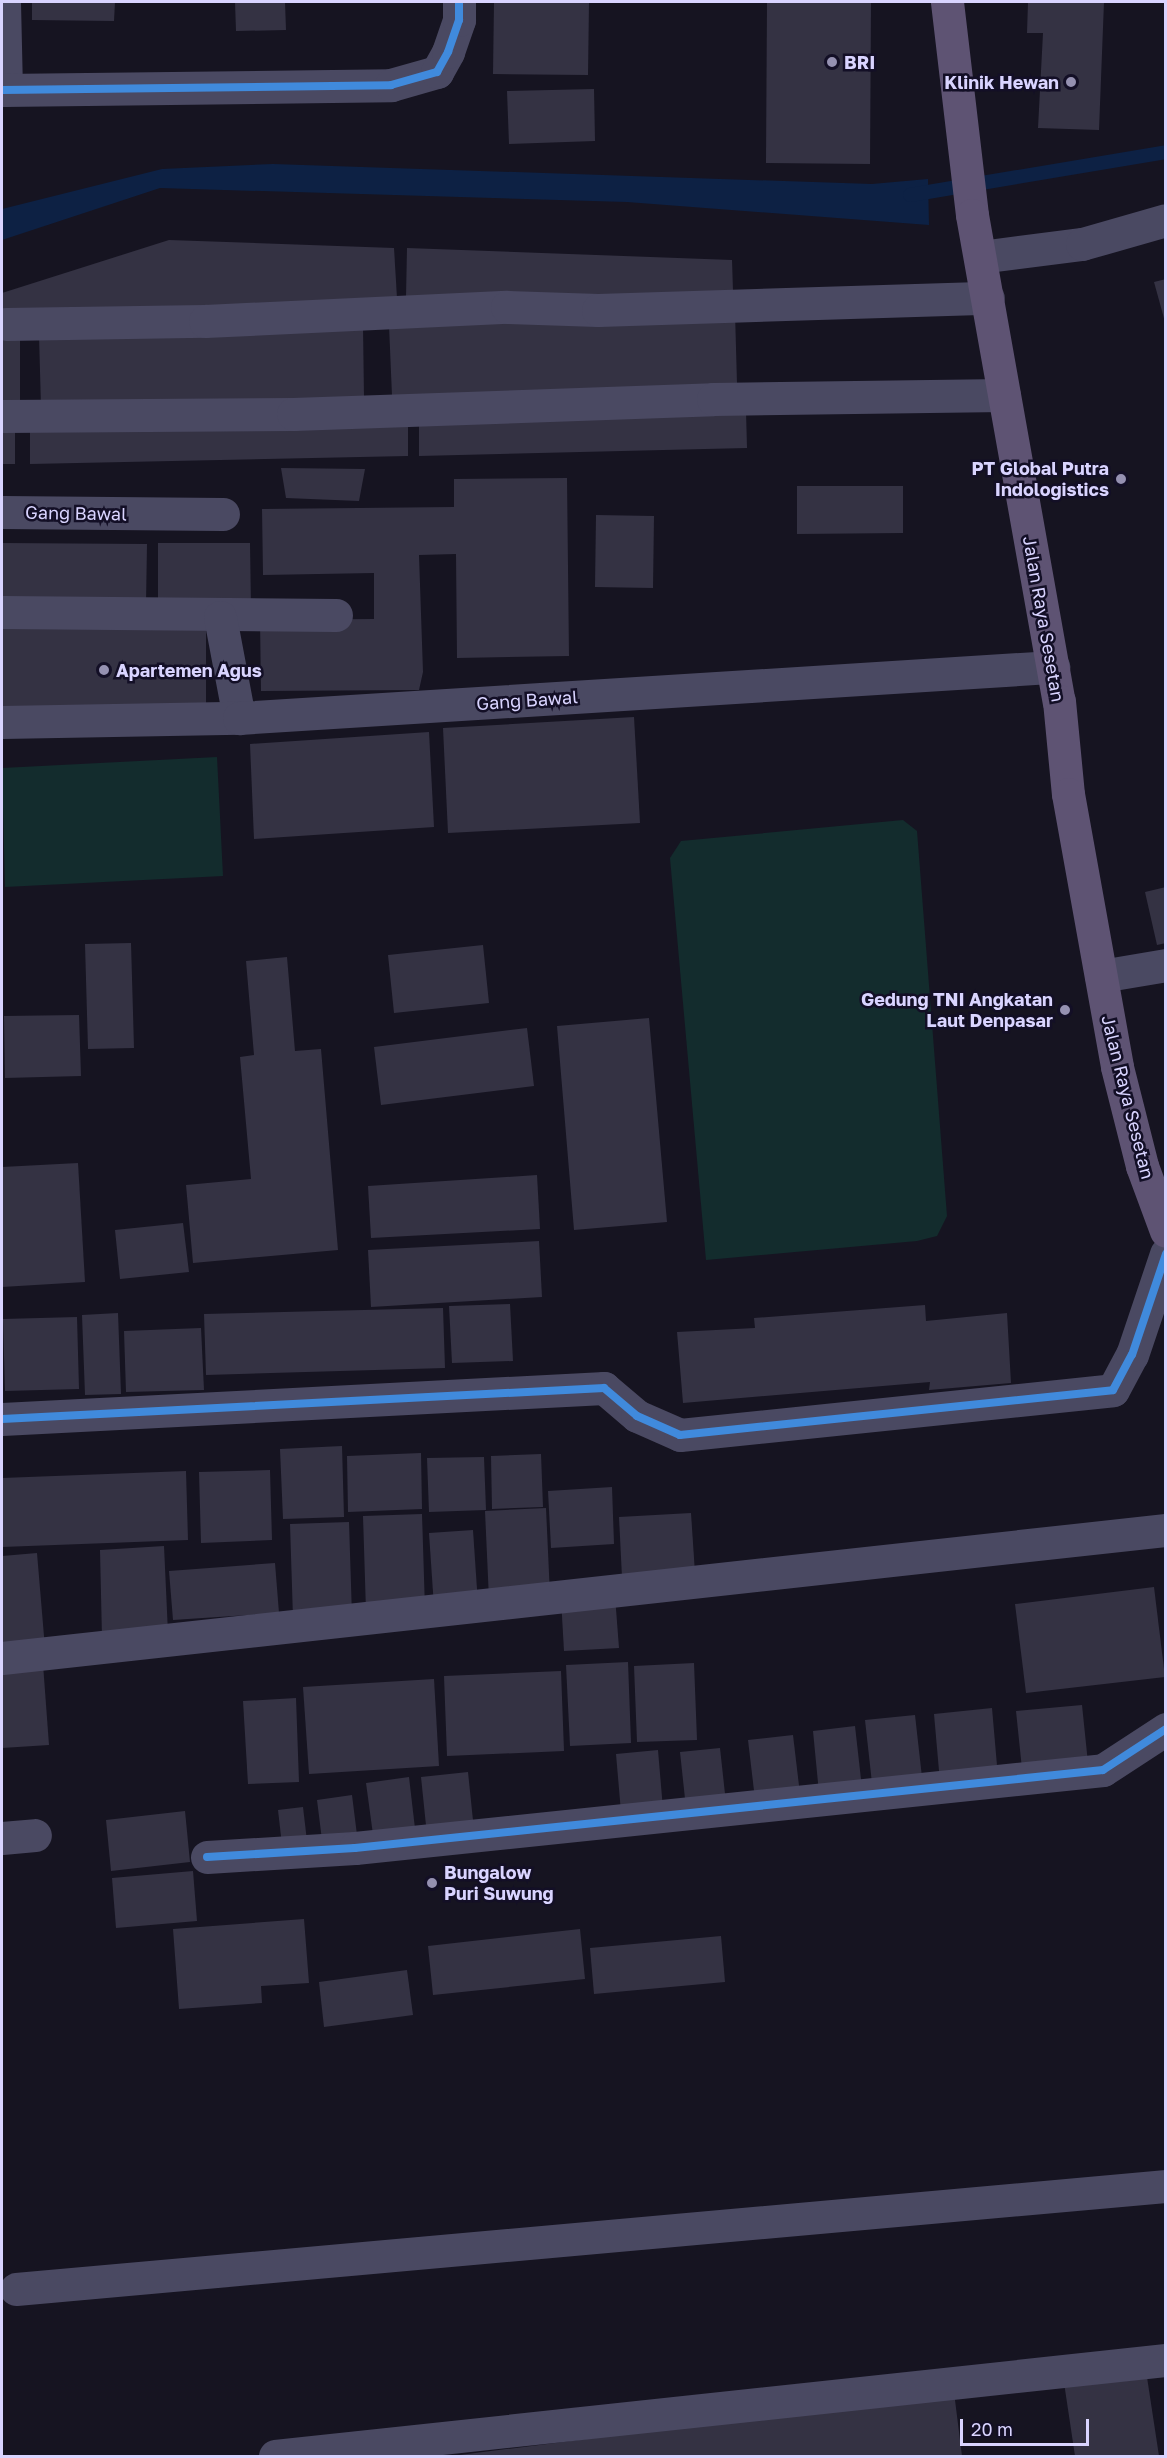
<!DOCTYPE html>
<style>
body{margin:0}
#map{position:relative;width:1167px;height:2458px;overflow:hidden;background:#161421;font-family:"Golos Text",sans-serif}
div>[style]{position:absolute}
[style*='--x']{left:calc(var(--x)*1px);top:calc(var(--y)*1px);width:calc(var(--w)*1px);rotate:calc(var(--a)*1deg)}
.green>*{inset:0;background:#132c2d}
.water>*{inset:0;background:#0d2144}
.stream>*{height:14px;margin:-7px;padding:0 7px;transform-origin:7px;border-radius:7px;background:#0d2144}
.building>*{inset:0;background:#343243}
.minor>*{height:33px;margin:-16.5px;padding:0 16.5px;transform-origin:16.5px;border-radius:16.5px;background:#4a4962}
.major>*{height:33px;margin:-16.5px;padding:0 16.5px;transform-origin:16.5px;border-radius:16.5px;background:#5e5373}
.cycleway>*{height:8px;margin:-4px;padding:0 4px;transform-origin:4px;border-radius:4px;background:#408adc}
.dots>*{width:16px;height:16px;translate:-50% -50%;box-sizing:border-box;border:3px solid #130f26;border-radius:50%}
span{translate:-50% -50%;white-space:nowrap;text-align:center;line-height:1.15;-webkit-text-stroke:5px #130f26;paint-order:stroke}
.poi-label{font-size:18px;color:#d9d4ff;font-weight:700}
.left{translate:0 -50%;text-align:left}
.right{translate:-100% -50%;text-align:right}
.street-label{font-size:18px;color:#d9d4ff}
.frame{position:absolute;inset:0;border:3px solid #d9d4ff;pointer-events:none}
.scale{position:absolute;left:960px;top:2419px;width:129px;height:27px;box-sizing:border-box;border:3px solid #d9d4ff;border-top:0;padding-left:8px;font-size:18px;line-height:21px;white-space:nowrap;color:#d9d4ff;-webkit-text-stroke:4px #130f26;paint-order:stroke}
</style>
<div id="map">
<div class="green">
<i style="clip-path:polygon(217px 757px,223px 876px,5px 887px,2px 768px)"></i>
<i style="clip-path:polygon(903px 820px,917px 831px,947px 1216px,937px 1236px,917px 1241px,706px 1260px,670px 858px,681px 841px)"></i>
</div>
<div class="water">
<i style="clip-path:polygon(273px 164px,872px 184px,928px 179px,929px 225px,627px 202px,160px 188px,2px 240px,2px 209px,162px 169px)"></i>
</div>
<div class="stream">
<i style="--x:910;--y:195;--w:260;--a:-9.5"></i>
</div>
<div class="building">
<i style="clip-path:polygon(32px 2px,115px 2px,114px 21px,32px 20px)"></i>
<i style="clip-path:polygon(235px 2px,285px 2px,286px 30px,236px 31px)"></i>
<i style="clip-path:polygon(494px 2px,589px 2px,588px 75px,493px 74px)"></i>
<i style="clip-path:polygon(767px 2px,871px 2px,870px 164px,766px 163px)"></i>
<i style="clip-path:polygon(1028px 2px,1104px 2px,1099px 130px,1038px 128px,1043px 33px,1027px 33px)"></i>
<i style="clip-path:polygon(594px 89px,595px 141px,509px 144px,507px 91px)"></i>
<i style="clip-path:polygon(169px 240px,394px 248px,397px 298px,2px 321px,2px 293px)"></i>
<i style="clip-path:polygon(407px 248px,732px 260px,733px 292px,406px 298px)"></i>
<i style="clip-path:polygon(1166px 279px,1166px 322px,1165px 322px,1154px 282px)"></i>
<i style="clip-path:polygon(735px 312px,737px 384px,392px 396px,389px 325px)"></i>
<i style="clip-path:polygon(363px 326px,364px 398px,41px 407px,39px 335px)"></i>
<i style="clip-path:polygon(20px 333px,20px 405px,2px 406px,2px 334px)"></i>
<i style="clip-path:polygon(746px 411px,747px 448px,419px 456px,419px 416px)"></i>
<i style="clip-path:polygon(408px 419px,408px 456px,30px 464px,30px 431px)"></i>
<i style="clip-path:polygon(2px 427px,15px 427px,15px 464px,2px 464px)"></i>
<i style="clip-path:polygon(281px 468px,365px 469px,359px 501px,286px 498px)"></i>
<i style="clip-path:polygon(567px 478px,569px 656px,457px 658px,456px 554px,419px 555px,423px 672px,419px 690px,261px 691px,260px 620px,374px 619px,374px 573px,263px 575px,262px 509px,454px 507px,454px 479px)"></i>
<i style="clip-path:polygon(797px 486px,903px 486px,903px 533px,797px 534px)"></i>
<i style="clip-path:polygon(596px 515px,654px 516px,653px 588px,595px 587px)"></i>
<i style="clip-path:polygon(2px 543px,147px 544px,146px 604px,2px 603px)"></i>
<i style="clip-path:polygon(158px 543px,250px 543px,251px 609px,158px 609px)"></i>
<i style="clip-path:polygon(2px 626px,206px 627px,206px 713px,2px 713px)"></i>
<i style="clip-path:polygon(634px 717px,640px 823px,448px 833px,443px 728px)"></i>
<i style="clip-path:polygon(429px 732px,434px 827px,254px 839px,250px 744px)"></i>
<i style="clip-path:polygon(1166px 887px,1166px 943px,1157px 945px,1145px 892px)"></i>
<i style="clip-path:polygon(131px 943px,134px 1048px,88px 1049px,85px 944px)"></i>
<i style="clip-path:polygon(483px 945px,489px 1003px,394px 1013px,388px 955px)"></i>
<i style="clip-path:polygon(287px 957px,295px 1051px,321px 1049px,338px 1250px,193px 1263px,186px 1185px,251px 1179px,240px 1057px,254px 1055px,246px 961px)"></i>
<i style="clip-path:polygon(79px 1015px,81px 1076px,5px 1078px,4px 1016px)"></i>
<i style="clip-path:polygon(649px 1018px,667px 1222px,574px 1230px,557px 1026px)"></i>
<i style="clip-path:polygon(527px 1028px,534px 1086px,381px 1105px,374px 1047px)"></i>
<i style="clip-path:polygon(78px 1163px,85px 1282px,2px 1287px,2px 1167px)"></i>
<i style="clip-path:polygon(537px 1175px,540px 1229px,371px 1238px,368px 1186px)"></i>
<i style="clip-path:polygon(183px 1223px,189px 1272px,120px 1279px,115px 1230px)"></i>
<i style="clip-path:polygon(539px 1241px,542px 1297px,371px 1307px,368px 1250px)"></i>
<i style="clip-path:polygon(510px 1304px,513px 1361px,452px 1363px,449px 1306px)"></i>
<i style="clip-path:polygon(925px 1305px,926px 1321px,1007px 1313px,1011px 1383px,929px 1390px,930px 1382px,683px 1403px,677px 1332px,755px 1328px,754px 1318px)"></i>
<i style="clip-path:polygon(443px 1308px,445px 1368px,206px 1375px,204px 1314px)"></i>
<i style="clip-path:polygon(118px 1313px,121px 1394px,85px 1395px,82px 1315px)"></i>
<i style="clip-path:polygon(77px 1317px,79px 1389px,5px 1391px,3px 1319px)"></i>
<i style="clip-path:polygon(201px 1328px,204px 1390px,126px 1392px,124px 1331px)"></i>
<i style="clip-path:polygon(342px 1446px,344px 1517px,283px 1519px,280px 1449px)"></i>
<i style="clip-path:polygon(421px 1453px,422px 1509px,348px 1512px,347px 1456px)"></i>
<i style="clip-path:polygon(541px 1454px,543px 1507px,492px 1509px,491px 1456px)"></i>
<i style="clip-path:polygon(484px 1457px,486px 1510px,429px 1512px,427px 1458px)"></i>
<i style="clip-path:polygon(270px 1470px,272px 1540px,201px 1543px,199px 1472px)"></i>
<i style="clip-path:polygon(186px 1471px,188px 1540px,2px 1547px,2px 1478px)"></i>
<i style="clip-path:polygon(612px 1487px,614px 1544px,551px 1548px,548px 1491px)"></i>
<i style="clip-path:polygon(546px 1508px,550px 1595px,489px 1599px,485px 1511px)"></i>
<i style="clip-path:polygon(691px 1513px,695px 1573px,622px 1577px,619px 1517px)"></i>
<i style="clip-path:polygon(422px 1514px,425px 1610px,366px 1611px,363px 1516px)"></i>
<i style="clip-path:polygon(349px 1522px,352px 1616px,293px 1618px,290px 1524px)"></i>
<i style="clip-path:polygon(473px 1530px,478px 1604px,434px 1607px,429px 1533px)"></i>
<i style="clip-path:polygon(164px 1546px,168px 1633px,102px 1638px,100px 1550px)"></i>
<i style="clip-path:polygon(37px 1553px,45px 1648px,2px 1651px,2px 1556px)"></i>
<i style="clip-path:polygon(275px 1563px,279px 1613px,173px 1620px,169px 1571px)"></i>
<i style="clip-path:polygon(1154px 1587px,1165px 1677px,1026px 1693px,1015px 1604px)"></i>
<i style="clip-path:polygon(615px 1596px,619px 1648px,564px 1651px,561px 1599px)"></i>
<i style="clip-path:polygon(628px 1662px,631px 1743px,570px 1746px,566px 1665px)"></i>
<i style="clip-path:polygon(694px 1663px,697px 1740px,637px 1742px,634px 1666px)"></i>
<i style="clip-path:polygon(43px 1664px,49px 1745px,2px 1748px,2px 1667px)"></i>
<i style="clip-path:polygon(561px 1671px,564px 1751px,447px 1756px,444px 1676px)"></i>
<i style="clip-path:polygon(434px 1679px,439px 1766px,309px 1774px,303px 1687px)"></i>
<i style="clip-path:polygon(296px 1698px,299px 1782px,248px 1784px,243px 1701px)"></i>
<i style="clip-path:polygon(1082px 1705px,1088px 1763px,1022px 1769px,1016px 1711px)"></i>
<i style="clip-path:polygon(992px 1708px,998px 1777px,940px 1782px,934px 1714px)"></i>
<i style="clip-path:polygon(915px 1715px,923px 1786px,873px 1792px,865px 1720px)"></i>
<i style="clip-path:polygon(855px 1726px,862px 1788px,819px 1793px,813px 1731px)"></i>
<i style="clip-path:polygon(793px 1735px,800px 1794px,755px 1799px,748px 1740px)"></i>
<i style="clip-path:polygon(720px 1748px,726px 1803px,686px 1808px,680px 1752px)"></i>
<i style="clip-path:polygon(658px 1750px,663px 1809px,621px 1812px,616px 1754px)"></i>
<i style="clip-path:polygon(468px 1772px,474px 1830px,427px 1835px,421px 1777px)"></i>
<i style="clip-path:polygon(409px 1777px,416px 1837px,374px 1842px,366px 1783px)"></i>
<i style="clip-path:polygon(352px 1795px,358px 1843px,323px 1848px,317px 1800px)"></i>
<i style="clip-path:polygon(303px 1807px,307px 1841px,282px 1845px,278px 1810px)"></i>
<i style="clip-path:polygon(185px 1811px,190px 1862px,111px 1871px,106px 1820px)"></i>
<i style="clip-path:polygon(193px 1871px,197px 1921px,116px 1928px,112px 1878px)"></i>
<i style="clip-path:polygon(304px 1919px,309px 1983px,261px 1986px,262px 2003px,179px 2009px,173px 1929px)"></i>
<i style="clip-path:polygon(580px 1929px,585px 1979px,433px 1995px,428px 1946px)"></i>
<i style="clip-path:polygon(721px 1936px,725px 1982px,594px 1994px,590px 1948px)"></i>
<i style="clip-path:polygon(407px 1970px,413px 2015px,324px 2027px,319px 1982px)"></i>
<i style="clip-path:polygon(1145px 2364px,1159px 2456px,1075px 2456px,1063px 2376px)"></i>
<i style="clip-path:polygon(954px 2392px,962px 2456px,460px 2456px,460px 2455px)"></i>
</div>
<div class="minor">
<i style="--x:4;--y:2;--w:88;--a:88.7"></i>
<i style="--x:2;--y:90;--w:389;--a:-0.7"></i>
<i style="--x:391;--y:85;--w:48;--a:-15.8"></i>
<i style="--x:437;--y:72;--w:23;--a:-61"></i>
<i style="--x:448;--y:52;--w:34;--a:-71"></i>
<i style="--x:459;--y:20;--w:18;--a:-90"></i>
<i style="--x:980;--y:257;--w:103;--a:-7.3"></i>
<i style="--x:1082;--y:244;--w:87;--a:-15.9"></i>
<i style="--x:6;--y:324;--w:199;--a:-0.9"></i>
<i style="--x:205;--y:321;--w:302;--a:-2.7"></i>
<i style="--x:507;--y:307;--w:91;--a:1.9"></i>
<i style="--x:598;--y:310;--w:390;--a:-1.8"></i>
<i style="--x:2;--y:416;--w:291;--a:-0.4"></i>
<i style="--x:293;--y:414;--w:420;--a:-2"></i>
<i style="--x:713;--y:399;--w:291;--a:-0.8"></i>
<i style="--x:2;--y:512;--w:221;--a:0.5"></i>
<i style="--x:2;--y:612;--w:334;--a:0.5"></i>
<i style="--x:220;--y:617;--w:103;--a:79.3"></i>
<i style="--x:2;--y:722;--w:237;--a:-1"></i>
<i style="--x:239;--y:718;--w:816;--a:-3.59"></i>
<i style="--x:1101;--y:976;--w:66;--a:-9.6"></i>
<i style="--x:2;--y:1419;--w:603;--a:-2.95"></i>
<i style="--x:604;--y:1388;--w:43;--a:40.3"></i>
<i style="--x:637;--y:1416;--w:47;--a:23.8"></i>
<i style="--x:680;--y:1435;--w:435;--a:-5.9"></i>
<i style="--x:1113;--y:1390;--w:40;--a:-62"></i>
<i style="--x:1132;--y:1355;--w:107;--a:-71.4"></i>
<i style="--x:2;--y:1658;--w:1171;--a:-6.28"></i>
<i style="--x:2;--y:1838;--w:33;--a:-5"></i>
<i style="--x:207;--y:1857;--w:148;--a:-3.5"></i>
<i style="--x:355;--y:1848;--w:752;--a:-5.95"></i>
<i style="--x:1103;--y:1770;--w:75;--a:-33.1"></i>
<i style="--x:16;--y:2289;--w:1155;--a:-5.12"></i>
<i style="--x:275;--y:2456;--w:896;--a:-6.15"></i>
</div>
<div class="major">
<i style="--x:947;--y:2;--w:214;--a:83.3"></i>
<i style="--x:972;--y:215;--w:494;--a:79.9"></i>
<i style="--x:1059;--y:701;--w:93;--a:84.5"></i>
<i style="--x:1068;--y:794;--w:277;--a:79.8"></i>
<i style="--x:1117;--y:1067;--w:102;--a:75.8"></i>
<i style="--x:1142;--y:1166;--w:69;--a:69.7"></i>
</div>
<div class="cycleway">
<i style="--x:2;--y:90;--w:389;--a:-0.7"></i>
<i style="--x:391;--y:85;--w:48;--a:-15.8"></i>
<i style="--x:437;--y:72;--w:23;--a:-61"></i>
<i style="--x:448;--y:52;--w:34;--a:-71"></i>
<i style="--x:459;--y:20;--w:18;--a:-90"></i>
<i style="--x:2;--y:1419;--w:603;--a:-2.95"></i>
<i style="--x:604;--y:1388;--w:43;--a:40.3"></i>
<i style="--x:637;--y:1416;--w:47;--a:23.8"></i>
<i style="--x:680;--y:1435;--w:435;--a:-5.9"></i>
<i style="--x:1113;--y:1390;--w:40;--a:-62"></i>
<i style="--x:1132;--y:1355;--w:107;--a:-71.4"></i>
<i style="--x:207;--y:1857;--w:148;--a:-3.5"></i>
<i style="--x:355;--y:1848;--w:752;--a:-5.95"></i>
<i style="--x:1103;--y:1770;--w:75;--a:-33.1"></i>
</div>
<div class="dots">
<i style="left:832px;top:62px;background:#9591b1"></i>
<i style="left:1071px;top:82px;background:#9591b1"></i>
<i style="left:1121px;top:479px;background:#9591b1"></i>
<i style="left:104px;top:670px;background:#9591b1"></i>
<i style="left:1065px;top:1010px;background:#9591b1"></i>
<i style="left:432px;top:1883px;background:#9591b1"></i>
</div>
<div class="poi-label">
<span class="left" style="left:844px;top:62px">BRI</span>
<span class="right" style="left:1059px;top:82px">Klinik Hewan</span>
<span class="right" style="left:1109px;top:479px">PT Global Putra<br>Indologistics</span>
<span class="left" style="left:116px;top:670px">Apartemen Agus</span>
<span class="right" style="left:1053px;top:1010px">Gedung TNI Angkatan<br>Laut Denpasar</span>
<span class="left" style="left:444px;top:1883px">Bungalow<br>Puri Suwung</span>
</div>
<div class="street-label">
<span style="left:76px;top:513px;rotate:1deg">Gang Bawal</span>
<span style="left:1044px;top:619px;rotate:80deg">Jalan Raya Sesetan</span>
<span style="left:527px;top:700px;rotate:-4deg">Gang Bawal</span>
<span style="left:1128px;top:1097px;rotate:76deg">Jalan Raya Sesetan</span>
</div>
<div class="frame"></div>
<div class="scale">20 m</div>
</div>
